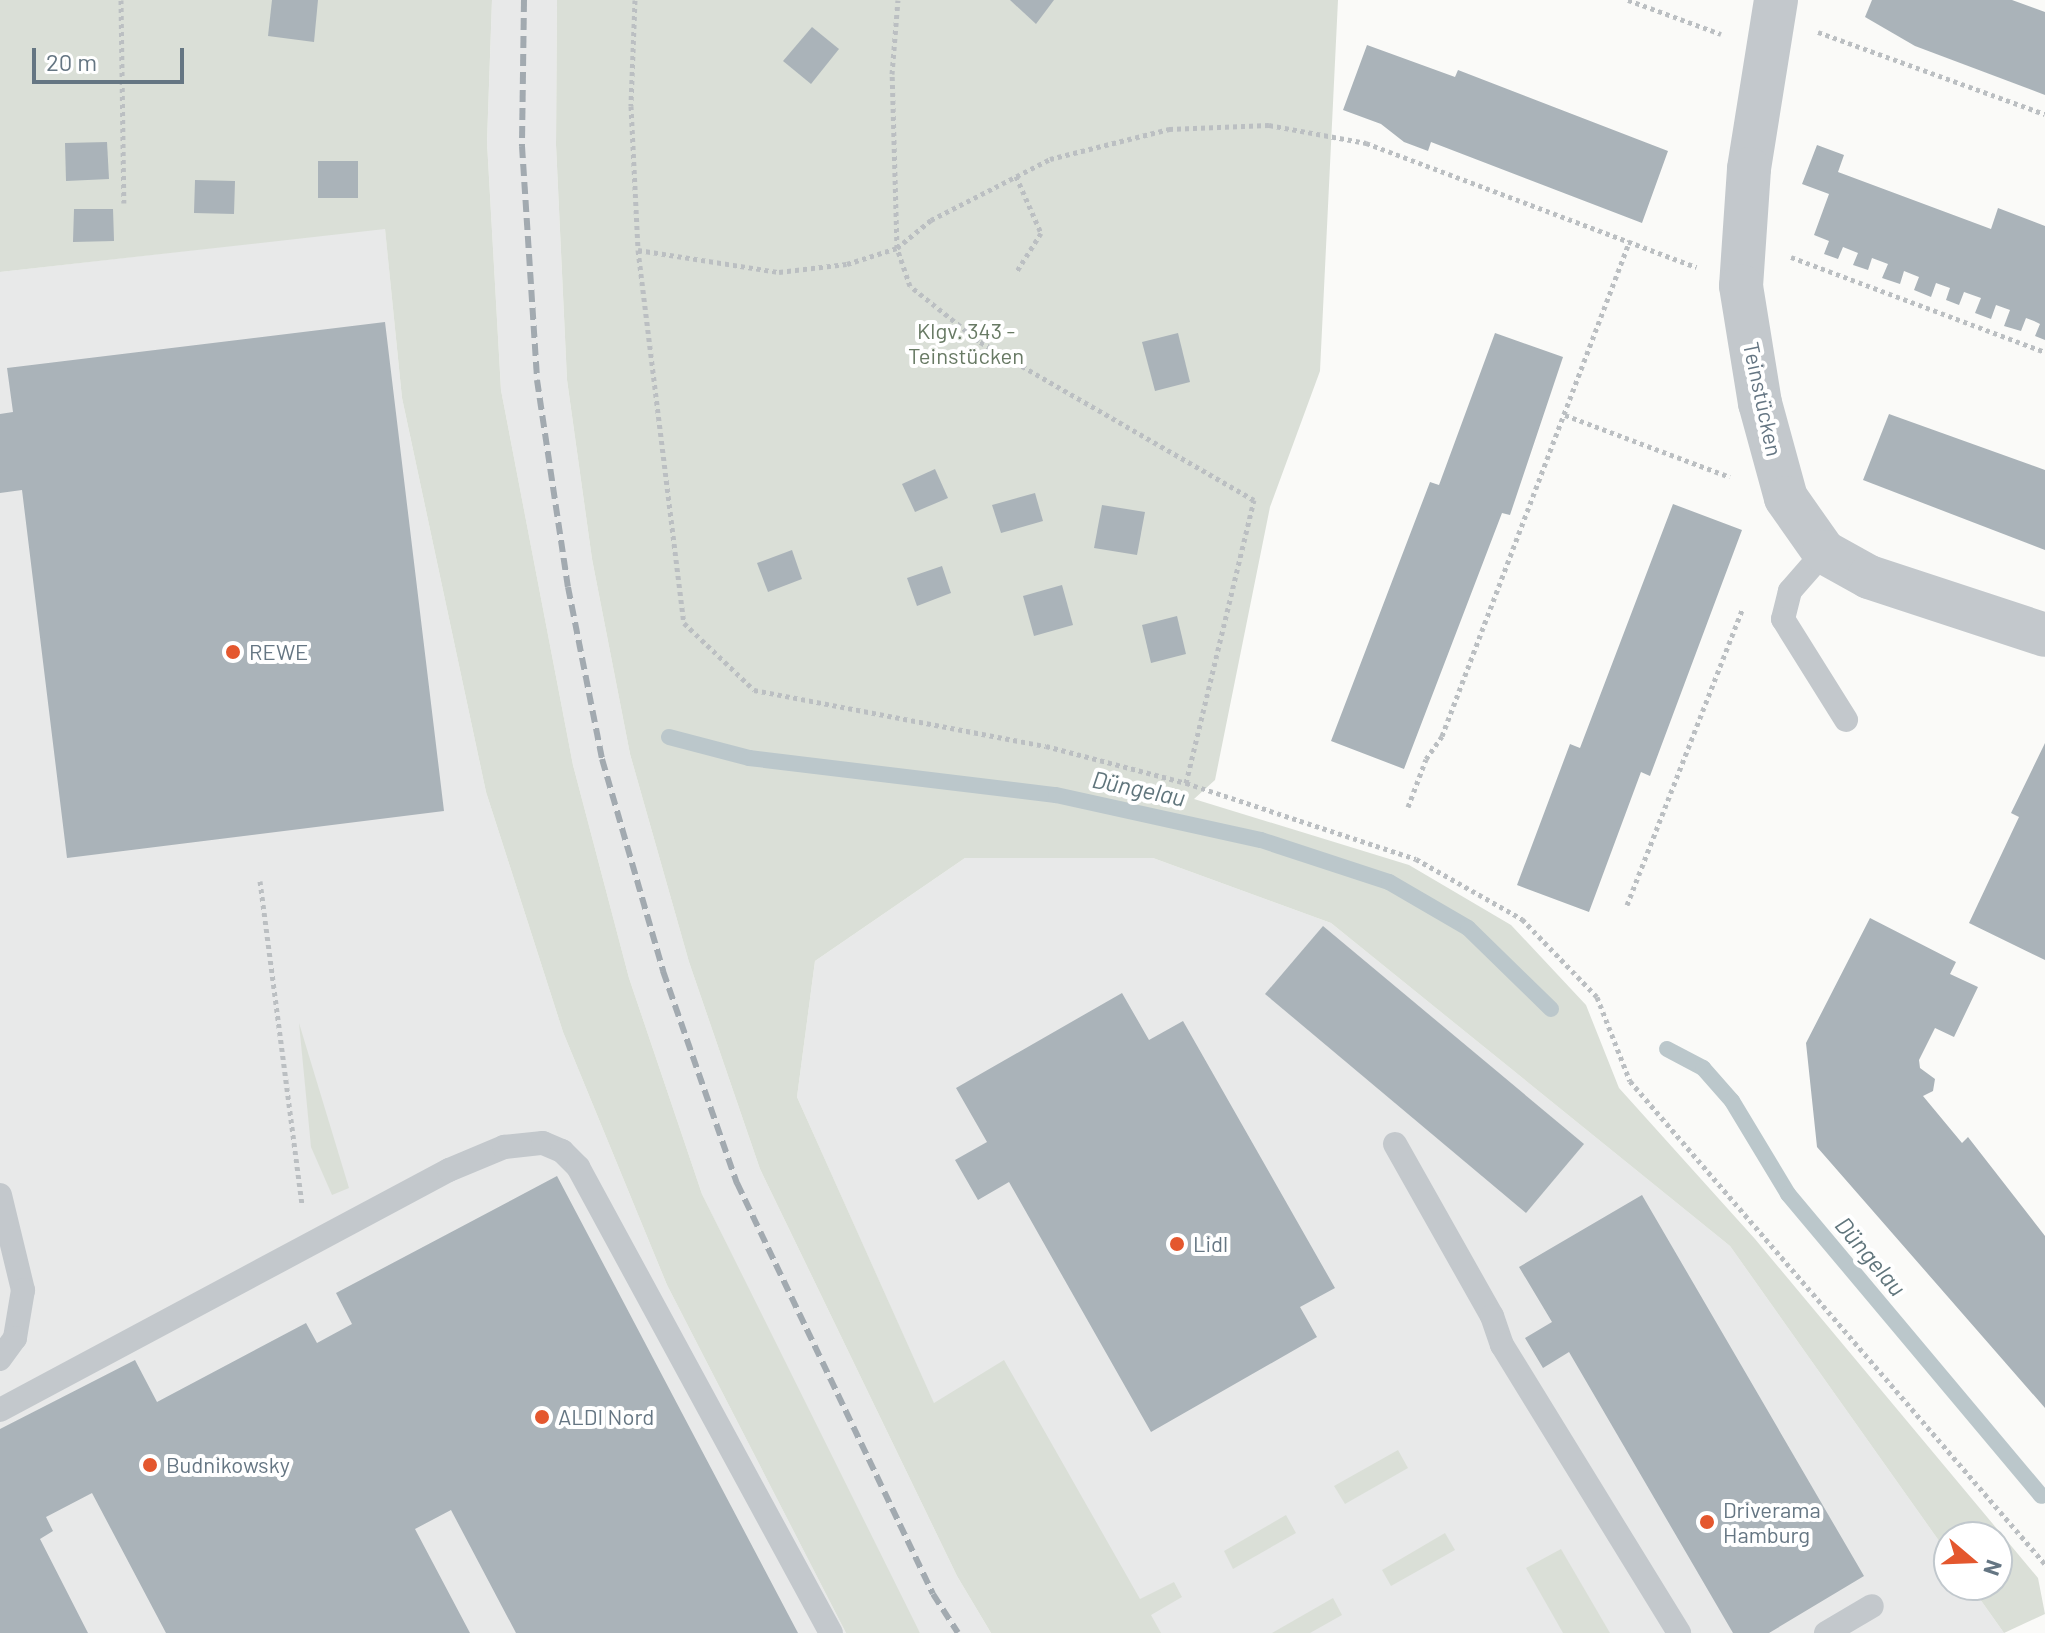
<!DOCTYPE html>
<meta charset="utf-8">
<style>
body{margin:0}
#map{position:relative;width:2045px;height:1633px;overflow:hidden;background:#fafaf8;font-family:Barlow,sans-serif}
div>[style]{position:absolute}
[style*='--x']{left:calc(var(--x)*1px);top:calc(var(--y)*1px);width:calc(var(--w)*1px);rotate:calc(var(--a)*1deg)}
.built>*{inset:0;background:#e8e9e9}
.green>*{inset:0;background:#dadfd7}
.stream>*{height:16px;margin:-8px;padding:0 8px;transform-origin:8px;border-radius:8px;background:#bbc7cb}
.building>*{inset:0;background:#aab3b9}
.path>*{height:5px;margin-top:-2.5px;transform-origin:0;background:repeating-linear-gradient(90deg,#bbbfc2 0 4px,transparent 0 8px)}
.service>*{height:24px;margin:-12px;padding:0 12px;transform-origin:12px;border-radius:12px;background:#c3c8cc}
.minor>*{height:44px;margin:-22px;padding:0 22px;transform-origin:22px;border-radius:22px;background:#c3c8cc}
.rail>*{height:6px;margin-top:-3px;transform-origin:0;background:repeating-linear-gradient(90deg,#a2aab0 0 12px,transparent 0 18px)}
.dots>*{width:22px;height:22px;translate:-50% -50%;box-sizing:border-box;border:4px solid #fff;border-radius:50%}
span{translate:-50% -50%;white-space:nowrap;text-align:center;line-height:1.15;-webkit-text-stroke:8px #fff;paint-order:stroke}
.park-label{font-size:22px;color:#687a64}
.street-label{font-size:22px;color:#657683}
.poi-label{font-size:22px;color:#657683}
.left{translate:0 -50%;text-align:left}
.water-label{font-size:24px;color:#60757c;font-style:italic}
.north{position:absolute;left:1933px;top:1521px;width:80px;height:80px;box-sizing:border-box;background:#fff;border:2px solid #c1c8cd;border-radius:50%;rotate:109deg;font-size:22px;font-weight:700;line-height:32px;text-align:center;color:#657683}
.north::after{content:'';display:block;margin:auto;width:28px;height:36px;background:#e4572e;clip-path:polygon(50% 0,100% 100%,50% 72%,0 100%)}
.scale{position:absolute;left:32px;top:48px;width:152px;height:36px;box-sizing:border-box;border:4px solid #657683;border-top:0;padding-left:10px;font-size:24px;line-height:28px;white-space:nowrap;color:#657683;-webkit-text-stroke:6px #fff;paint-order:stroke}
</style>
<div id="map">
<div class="built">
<i style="clip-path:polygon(492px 0,557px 0,556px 145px,567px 380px,592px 559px,630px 754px,689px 962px,760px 1169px,957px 1576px,991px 1633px,920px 1633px,902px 1605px,702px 1194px,629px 978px,573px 765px,501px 390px,487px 142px)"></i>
<i style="clip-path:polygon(385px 228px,402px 398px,486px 792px,563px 1032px,667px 1285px,846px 1633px,0 1633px,0 272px)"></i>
<i style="clip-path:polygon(965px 858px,1153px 858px,1331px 923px,1730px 1246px,1949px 1555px,1949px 1585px,1970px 1585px,2004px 1633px,1057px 1633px,934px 1404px,797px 1097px,815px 961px)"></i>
</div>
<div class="green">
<i style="clip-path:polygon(0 0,492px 0,487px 142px,501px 390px,573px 765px,629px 978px,702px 1194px,920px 1633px,846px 1633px,667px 1285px,563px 1032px,486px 792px,402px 398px,385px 229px,0 272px)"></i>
<i style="clip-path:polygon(557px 0,1338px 0,1320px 371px,1270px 507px,1215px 780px,1194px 799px,1409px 865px,1511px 925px,1586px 1005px,1619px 1088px,1755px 1239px,2038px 1578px,2045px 1614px,2004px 1633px,1970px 1585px,1997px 1585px,1997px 1537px,1949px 1537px,1949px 1555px,1730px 1246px,1331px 923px,1153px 858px,965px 858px,815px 961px,797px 1097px,934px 1403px,1004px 1360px,1140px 1599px,1174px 1582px,1182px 1597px,1151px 1615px,1161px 1633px,991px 1633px,957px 1576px,760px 1169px,689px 962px,630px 754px,592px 559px,567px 380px,556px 145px)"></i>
<i style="clip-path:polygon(299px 1023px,349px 1188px,332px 1195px,311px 1147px)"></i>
<i style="clip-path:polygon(1398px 1450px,1408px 1468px,1345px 1504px,1334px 1486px)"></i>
<i style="clip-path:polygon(1286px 1515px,1296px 1533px,1233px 1569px,1224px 1551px)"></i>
<i style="clip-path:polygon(1445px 1533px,1455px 1550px,1391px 1586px,1382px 1570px)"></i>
<i style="clip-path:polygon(1561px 1549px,1610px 1633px,1563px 1633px,1526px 1568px)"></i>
<i style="clip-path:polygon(1333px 1598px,1342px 1615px,1310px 1633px,1272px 1633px)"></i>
</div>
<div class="stream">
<i style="--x:669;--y:737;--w:83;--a:14.7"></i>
<i style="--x:749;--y:758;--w:309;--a:6.9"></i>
<i style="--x:1056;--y:795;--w:210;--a:12.4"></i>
<i style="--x:1261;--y:840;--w:135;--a:18.2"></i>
<i style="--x:1389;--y:882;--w:91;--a:30.2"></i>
<i style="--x:1468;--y:928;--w:116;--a:44.3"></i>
<i style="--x:1667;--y:1049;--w:41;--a:27.8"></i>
<i style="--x:1703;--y:1068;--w:44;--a:48.7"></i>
<i style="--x:1732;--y:1101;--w:109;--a:58.9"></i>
<i style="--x:1788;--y:1194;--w:394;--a:50"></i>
</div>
<div class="building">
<i style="clip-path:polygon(272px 0,318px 0,314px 42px,268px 36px)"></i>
<i style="clip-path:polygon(1010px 0,1054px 0,1036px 24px)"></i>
<i style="clip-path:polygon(1872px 0,2012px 0,2045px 12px,2045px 95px,1915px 46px,1865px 17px)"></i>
<i style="clip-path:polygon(812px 27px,839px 49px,811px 84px,783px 61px)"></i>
<i style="clip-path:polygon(1367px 45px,1455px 77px,1458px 70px,1668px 151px,1642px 223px,1431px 142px,1428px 151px,1404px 142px,1381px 124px,1343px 110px)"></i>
<i style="clip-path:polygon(107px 142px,109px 179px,66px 181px,65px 143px)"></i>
<i style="clip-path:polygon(1817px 145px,1844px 155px,1838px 172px,1991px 229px,1998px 208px,2045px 226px,2045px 340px,2035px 336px,2040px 324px,2034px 321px,2026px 318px,2021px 331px,2004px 326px,2010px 310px,1996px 305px,1991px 319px,1975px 313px,1981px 298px,1964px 292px,1959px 305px,1946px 300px,1950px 288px,1936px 283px,1931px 297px,1914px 290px,1919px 277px,1904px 271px,1900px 284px,1882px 278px,1888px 264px,1872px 258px,1868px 270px,1853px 265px,1858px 253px,1843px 247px,1838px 259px,1824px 254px,1829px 241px,1814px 235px,1829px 194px,1802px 184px)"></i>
<i style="clip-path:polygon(318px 161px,358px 161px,358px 198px,318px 198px)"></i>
<i style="clip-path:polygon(195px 180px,235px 181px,234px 214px,194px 213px)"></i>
<i style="clip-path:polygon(74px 209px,113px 209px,114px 241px,73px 242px)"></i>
<i style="clip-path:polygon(385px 322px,444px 811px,67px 858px,22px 490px,0 493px,0 414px,13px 412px,7px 368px)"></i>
<i style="clip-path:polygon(1178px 333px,1190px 382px,1155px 391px,1142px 342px)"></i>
<i style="clip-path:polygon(1495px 333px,1563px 357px,1510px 515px,1502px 513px,1404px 769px,1331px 741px,1430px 482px,1439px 485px)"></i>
<i style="clip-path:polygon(1889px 414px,2045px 470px,2045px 550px,1863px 480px)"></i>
<i style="clip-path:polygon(935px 469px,948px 498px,915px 512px,902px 484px)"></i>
<i style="clip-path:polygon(1035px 493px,1043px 521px,1001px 533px,992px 505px)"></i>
<i style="clip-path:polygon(1673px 504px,1742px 530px,1650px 776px,1641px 772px,1589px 912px,1517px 885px,1570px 744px,1580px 748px)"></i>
<i style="clip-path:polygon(1102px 505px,1145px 512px,1137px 555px,1094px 548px)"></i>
<i style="clip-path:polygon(792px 550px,802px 579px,768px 592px,757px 563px)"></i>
<i style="clip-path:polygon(942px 566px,951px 593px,917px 606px,907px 578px)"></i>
<i style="clip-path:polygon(1062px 585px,1073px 625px,1034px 636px,1023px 596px)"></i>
<i style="clip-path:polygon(1177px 616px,1186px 654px,1151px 663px,1142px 625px)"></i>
<i style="clip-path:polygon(2045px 743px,2045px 960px,1969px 923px,2019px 817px,2011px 813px)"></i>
<i style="clip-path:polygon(1870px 918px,1956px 962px,1950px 974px,1978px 987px,1954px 1037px,1935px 1028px,1919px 1060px,1920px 1068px,1935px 1079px,1933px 1091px,1923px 1096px,1962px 1143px,1968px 1137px,2045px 1236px,2045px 1408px,1817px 1147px,1806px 1043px)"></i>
<i style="clip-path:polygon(1323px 926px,1584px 1144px,1526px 1213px,1265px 994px)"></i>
<i style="clip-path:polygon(1122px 993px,1149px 1040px,1183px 1021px,1335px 1288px,1300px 1307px,1317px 1337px,1151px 1432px,1009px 1182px,978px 1200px,955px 1160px,987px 1142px,956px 1088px)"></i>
<i style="clip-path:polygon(557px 1176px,798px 1633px,516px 1633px,451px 1510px,415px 1529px,470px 1633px,166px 1633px,92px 1493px,46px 1517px,53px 1531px,40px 1539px,88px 1633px,0 1633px,0 1429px,135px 1360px,157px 1402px,306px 1323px,317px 1343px,352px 1324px,336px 1293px)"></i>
<i style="clip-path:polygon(1642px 1195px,1864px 1576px,1769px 1633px,1733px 1633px,1569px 1352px,1543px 1368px,1525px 1338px,1552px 1322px,1519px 1267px)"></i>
</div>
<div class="path">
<i style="--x:121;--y:0;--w:203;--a:89.2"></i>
<i style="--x:635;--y:0;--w:106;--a:92.2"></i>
<i style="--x:631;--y:106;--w:144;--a:87.2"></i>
<i style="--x:638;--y:250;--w:376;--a:83"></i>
<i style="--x:684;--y:623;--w:97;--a:43.7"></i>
<i style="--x:754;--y:690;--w:297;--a:10.9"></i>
<i style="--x:1046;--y:746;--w:145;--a:14.8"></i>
<i style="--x:1186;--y:783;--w:242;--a:18.3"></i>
<i style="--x:1416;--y:859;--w:122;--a:29.5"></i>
<i style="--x:1522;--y:919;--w:108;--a:46.1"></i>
<i style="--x:1597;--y:997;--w:90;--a:68.6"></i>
<i style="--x:1630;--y:1081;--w:637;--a:49.33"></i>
<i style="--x:1628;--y:0;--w:99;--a:20.1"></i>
<i style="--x:1818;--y:32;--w:241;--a:19.9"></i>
<i style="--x:1016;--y:176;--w:62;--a:66.3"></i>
<i style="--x:1041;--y:233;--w:45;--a:122.3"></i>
<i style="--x:638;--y:250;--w:143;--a:8.9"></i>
<i style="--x:779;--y:272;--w:68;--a:-6.7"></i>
<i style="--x:847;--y:264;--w:52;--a:-17.7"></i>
<i style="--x:897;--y:248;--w:174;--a:-91.6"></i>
<i style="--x:892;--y:74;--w:74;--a:-85.4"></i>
<i style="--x:1791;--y:257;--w:271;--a:20.5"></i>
<i style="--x:1565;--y:415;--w:176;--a:20.6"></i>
<i style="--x:1186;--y:783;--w:291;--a:-76.5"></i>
<i style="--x:1254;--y:500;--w:318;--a:-150"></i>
<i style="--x:979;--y:341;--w:88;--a:-141.4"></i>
<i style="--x:910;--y:286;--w:40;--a:-108.9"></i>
<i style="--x:897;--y:248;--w:44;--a:-39.5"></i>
<i style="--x:931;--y:220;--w:134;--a:-27.1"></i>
<i style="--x:1050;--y:159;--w:123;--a:-14.1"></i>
<i style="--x:1169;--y:129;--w:100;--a:-2.3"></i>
<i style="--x:1269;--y:125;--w:99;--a:10.5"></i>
<i style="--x:1366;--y:143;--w:353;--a:20.6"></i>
<i style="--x:1408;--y:807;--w:51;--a:-69.4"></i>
<i style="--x:1426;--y:759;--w:28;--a:-55"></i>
<i style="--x:1442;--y:736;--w:530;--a:-69.24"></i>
<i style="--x:260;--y:881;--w:327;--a:82.6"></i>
<i style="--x:1627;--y:905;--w:319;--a:-68.7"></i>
</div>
<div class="service">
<i style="--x:1824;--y:552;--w:52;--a:131.1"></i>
<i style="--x:1790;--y:591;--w:29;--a:104"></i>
<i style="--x:1783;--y:619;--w:119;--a:58"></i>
<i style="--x:1395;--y:1144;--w:197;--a:60.6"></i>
<i style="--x:1492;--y:1316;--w:31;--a:71"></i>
<i style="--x:1502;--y:1345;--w:338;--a:58.4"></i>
<i style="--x:0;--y:1195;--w:98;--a:76.4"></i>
<i style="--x:23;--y:1290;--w:49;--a:99.5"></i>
<i style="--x:15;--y:1338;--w:26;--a:126"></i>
<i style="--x:0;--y:1410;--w:509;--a:-28.13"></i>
<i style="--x:449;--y:1170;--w:60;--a:-22.7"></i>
<i style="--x:504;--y:1147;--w:39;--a:-6"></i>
<i style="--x:543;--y:1143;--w:21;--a:23"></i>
<i style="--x:562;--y:1151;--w:23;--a:45"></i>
<i style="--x:578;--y:1167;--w:530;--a:61.5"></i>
<i style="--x:1826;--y:1633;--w:53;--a:-30.4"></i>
</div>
<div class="minor">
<i style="--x:1776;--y:0;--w:171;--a:99.1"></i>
<i style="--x:1749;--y:169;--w:117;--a:93.9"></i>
<i style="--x:1741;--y:286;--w:119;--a:80.8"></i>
<i style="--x:1760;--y:403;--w:98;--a:74.7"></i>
<i style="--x:1786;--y:498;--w:66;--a:54.9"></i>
<i style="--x:1824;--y:552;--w:51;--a:29.1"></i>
<i style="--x:1869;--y:577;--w:185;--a:18.2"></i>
</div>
<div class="rail">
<i style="--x:524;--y:0;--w:146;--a:90.8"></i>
<i style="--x:522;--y:146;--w:234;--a:86.3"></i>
<i style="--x:537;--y:380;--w:209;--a:81.5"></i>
<i style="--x:568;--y:587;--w:175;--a:78.8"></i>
<i style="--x:602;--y:759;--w:221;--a:73.9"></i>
<i style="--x:663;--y:971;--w:225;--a:70.8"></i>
<i style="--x:737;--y:1183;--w:455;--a:64.5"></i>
<i style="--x:933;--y:1594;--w:46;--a:57.3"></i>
</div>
<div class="dots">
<i style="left:233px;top:652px;background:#e4572e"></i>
<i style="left:1177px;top:1244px;background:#e4572e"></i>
<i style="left:542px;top:1417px;background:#e4572e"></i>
<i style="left:150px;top:1465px;background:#e4572e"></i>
<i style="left:1707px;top:1522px;background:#e4572e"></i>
</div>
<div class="park-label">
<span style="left:966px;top:343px">Klgv. 343 -<br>Teinstücken</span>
</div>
<div class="street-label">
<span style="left:1763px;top:399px;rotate:78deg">Teinstücken</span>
</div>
<div class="poi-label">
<span class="left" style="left:249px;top:652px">REWE</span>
<span class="left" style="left:1193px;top:1244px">Lidl</span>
<span class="left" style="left:558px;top:1417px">ALDI Nord</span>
<span class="left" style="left:166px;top:1465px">Budnikowsky</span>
<span class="left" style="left:1723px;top:1522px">Driverama<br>Hamburg</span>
</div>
<div class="water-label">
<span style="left:1139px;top:788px;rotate:12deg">Düngelau</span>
<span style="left:1871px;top:1256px;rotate:50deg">Düngelau</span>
</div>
<div class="north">N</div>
<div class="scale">20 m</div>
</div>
